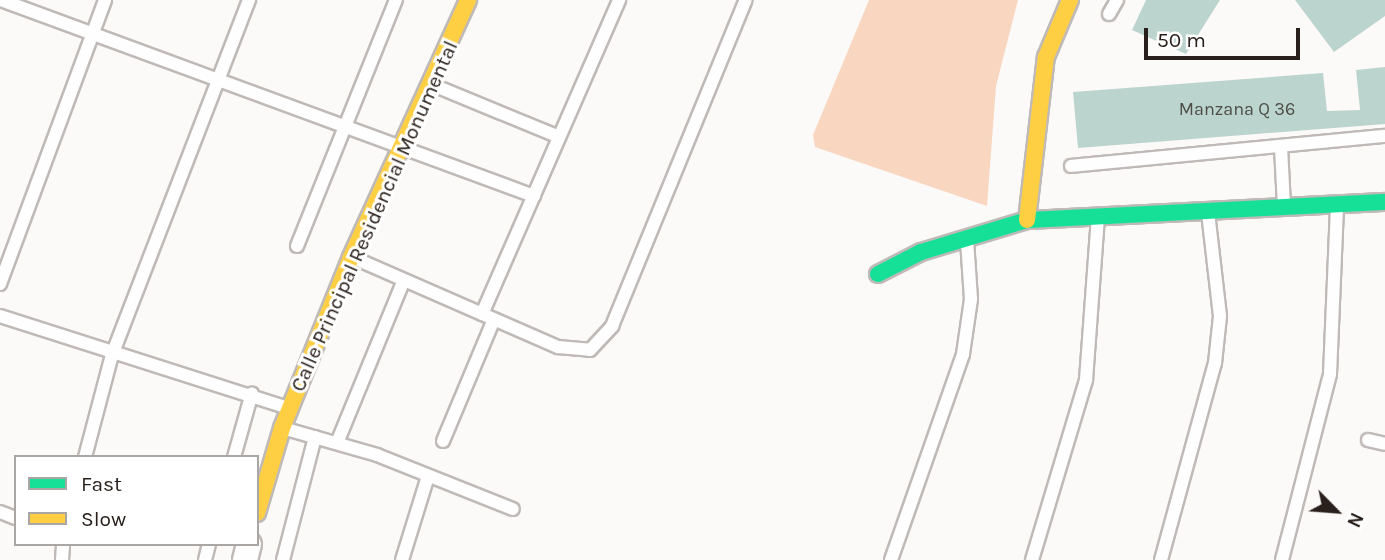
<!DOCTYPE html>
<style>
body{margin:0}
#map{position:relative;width:1385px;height:560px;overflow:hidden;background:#fcfaf8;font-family:Karla,sans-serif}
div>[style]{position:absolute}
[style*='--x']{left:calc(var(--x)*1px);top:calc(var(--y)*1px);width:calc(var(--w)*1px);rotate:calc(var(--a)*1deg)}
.green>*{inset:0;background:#f9d6c0}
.building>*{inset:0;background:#bcd4ce}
.roads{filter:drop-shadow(2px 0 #bfbab7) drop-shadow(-2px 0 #bfbab7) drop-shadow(0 2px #bfbab7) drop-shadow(0 -2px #bfbab7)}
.lane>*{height:12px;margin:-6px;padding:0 6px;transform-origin:6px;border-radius:6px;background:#fffefe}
.street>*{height:24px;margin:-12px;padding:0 12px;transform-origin:12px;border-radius:12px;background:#fffefe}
.fast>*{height:16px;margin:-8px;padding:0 8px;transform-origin:8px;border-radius:8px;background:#16e098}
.slow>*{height:16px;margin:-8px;padding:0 8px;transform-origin:8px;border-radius:8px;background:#ffcf43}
span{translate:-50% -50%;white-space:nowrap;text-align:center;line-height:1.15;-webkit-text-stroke:6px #fff;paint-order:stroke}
.number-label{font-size:18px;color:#4e4d48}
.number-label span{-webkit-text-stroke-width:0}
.street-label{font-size:21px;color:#29201b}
.legend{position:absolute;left:14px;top:455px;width:245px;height:91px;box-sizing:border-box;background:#fff;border:2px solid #a9a6a4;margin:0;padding:9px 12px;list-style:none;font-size:21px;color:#29201b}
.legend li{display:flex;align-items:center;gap:14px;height:35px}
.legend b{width:35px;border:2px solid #a9a6a4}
.north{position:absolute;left:1301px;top:476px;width:70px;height:70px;-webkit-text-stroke:5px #fff;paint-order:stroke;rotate:115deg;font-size:19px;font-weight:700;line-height:28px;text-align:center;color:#29201b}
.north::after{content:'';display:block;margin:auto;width:24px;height:32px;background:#29201b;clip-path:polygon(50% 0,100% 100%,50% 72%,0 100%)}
.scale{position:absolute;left:1144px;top:28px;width:156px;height:32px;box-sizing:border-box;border:4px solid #29201b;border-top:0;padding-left:9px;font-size:21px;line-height:24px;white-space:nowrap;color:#29201b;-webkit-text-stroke:5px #fff;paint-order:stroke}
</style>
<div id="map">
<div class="green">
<i style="clip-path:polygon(869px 0,1018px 0,996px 86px,987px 206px,815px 147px,813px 135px)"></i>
</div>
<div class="building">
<i style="clip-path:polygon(1146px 0,1220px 0,1186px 54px,1132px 30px)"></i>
<i style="clip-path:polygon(1295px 0,1385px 0,1385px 16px,1334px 52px)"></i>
<i style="clip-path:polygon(1385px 67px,1385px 124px,1078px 148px,1073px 92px,1323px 73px,1327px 111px,1360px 110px,1356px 70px)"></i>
</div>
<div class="roads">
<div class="lane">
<i style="--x:1;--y:0;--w:568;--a:20.19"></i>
<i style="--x:1109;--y:14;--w:16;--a:-60"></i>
<i style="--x:433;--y:85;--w:136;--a:22.4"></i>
<i style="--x:1281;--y:147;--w:59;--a:87.1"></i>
<i style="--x:1071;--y:166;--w:315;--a:-5.5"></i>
<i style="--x:297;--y:246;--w:265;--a:-68.1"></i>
<i style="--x:354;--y:258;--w:223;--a:23.6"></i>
<i style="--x:558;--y:347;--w:32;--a:5"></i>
<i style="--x:590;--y:350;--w:33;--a:-47"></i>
<i style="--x:612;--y:326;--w:352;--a:-67.7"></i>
<i style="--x:0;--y:284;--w:303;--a:-69.7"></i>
<i style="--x:482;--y:314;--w:343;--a:-66.4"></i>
<i style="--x:0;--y:316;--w:303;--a:17.7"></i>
<i style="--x:286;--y:429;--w:95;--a:15.9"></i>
<i style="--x:377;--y:455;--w:146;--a:21.7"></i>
<i style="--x:1368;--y:440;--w:17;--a:13"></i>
<i style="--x:443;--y:441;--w:132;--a:-67.3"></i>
<i style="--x:337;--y:443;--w:176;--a:-67.7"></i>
<i style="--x:85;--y:457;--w:106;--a:-75.2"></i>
<i style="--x:112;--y:355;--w:381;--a:-68.9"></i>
<i style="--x:234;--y:457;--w:66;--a:-74.3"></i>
<i style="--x:0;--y:512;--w:17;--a:21"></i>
<i style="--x:62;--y:560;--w:16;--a:-86"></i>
<i style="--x:205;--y:560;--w:16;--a:-76"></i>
<i style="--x:283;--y:560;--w:127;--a:-75.4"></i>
<i style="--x:402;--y:560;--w:88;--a:-72.8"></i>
<i style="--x:891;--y:560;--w:218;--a:-70.7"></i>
<i style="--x:963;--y:354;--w:56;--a:-81.7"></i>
<i style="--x:971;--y:299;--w:59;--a:-93.9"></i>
<i style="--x:1032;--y:560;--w:188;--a:-73.3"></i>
<i style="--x:1086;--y:380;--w:163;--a:-85.8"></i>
<i style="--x:1161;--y:560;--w:204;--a:-74.7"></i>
<i style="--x:1215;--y:363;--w:47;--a:-83.9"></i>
<i style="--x:1220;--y:316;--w:105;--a:-96.6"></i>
<i style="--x:1282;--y:560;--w:192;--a:-75.5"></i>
<i style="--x:1330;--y:374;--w:169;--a:-87.6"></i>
</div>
<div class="street">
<i style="--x:245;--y:560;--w:16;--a:-76"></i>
</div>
<div class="fast">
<i style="--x:878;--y:274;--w:48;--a:-27.1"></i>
<i style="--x:921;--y:252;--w:111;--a:-16.8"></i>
<i style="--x:1027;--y:220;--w:358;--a:-2.9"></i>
</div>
<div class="slow">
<i style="--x:1027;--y:220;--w:164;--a:-83.4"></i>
<i style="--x:1046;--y:57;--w:62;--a:-67.2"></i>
<i style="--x:257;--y:513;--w:89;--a:-73.6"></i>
<i style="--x:282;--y:428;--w:184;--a:-68"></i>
<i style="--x:351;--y:257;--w:282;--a:-65.5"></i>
</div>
</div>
<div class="number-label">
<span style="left:1237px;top:109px">Manzana Q 36</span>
</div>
<div class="street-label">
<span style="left:374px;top:216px;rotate:-66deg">Calle Principal Residencial Monumental</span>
</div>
<ul class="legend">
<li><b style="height:9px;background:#16e098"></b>Fast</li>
<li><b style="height:9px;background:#ffcf43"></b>Slow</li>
</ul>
<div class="north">N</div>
<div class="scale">50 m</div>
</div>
